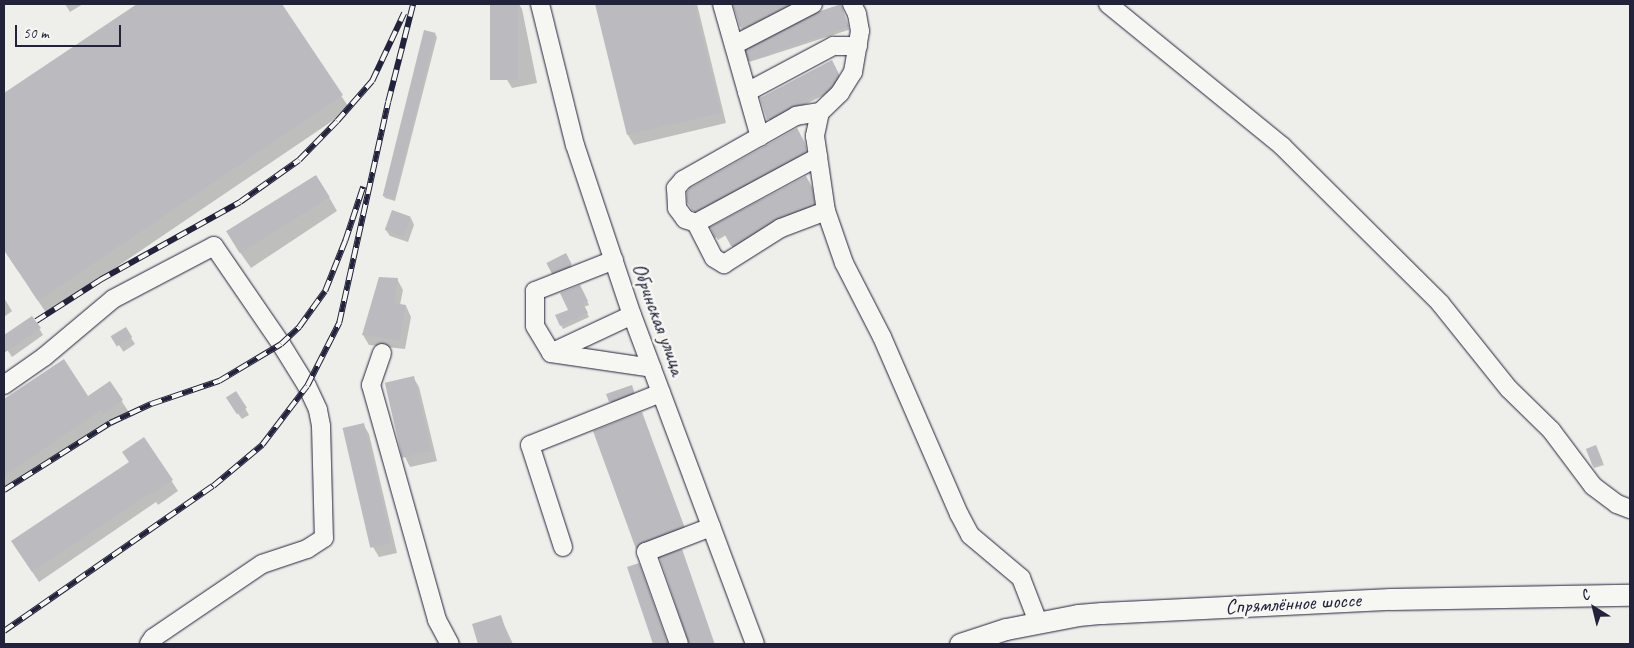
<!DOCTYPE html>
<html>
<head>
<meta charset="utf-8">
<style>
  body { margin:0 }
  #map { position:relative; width:1634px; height:648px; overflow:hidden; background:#eeeeeb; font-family:Caveat,sans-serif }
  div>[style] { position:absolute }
  .shadow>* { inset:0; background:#0003; transform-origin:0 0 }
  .building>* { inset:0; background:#bbbbbf; transform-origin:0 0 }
  .roads { filter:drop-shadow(0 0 1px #22223b) drop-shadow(0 0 1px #22223b) }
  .minor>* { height:18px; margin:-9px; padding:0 9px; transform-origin:9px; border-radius:9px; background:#f6f6f2 }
  .major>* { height:21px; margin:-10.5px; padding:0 10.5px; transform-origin:10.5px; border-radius:10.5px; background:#f6f6f2 }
  .rail>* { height:5.5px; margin-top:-2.75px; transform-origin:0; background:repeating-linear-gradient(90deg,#f6f6f2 0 11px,#22223b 0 22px); box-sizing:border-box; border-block:1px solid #22223b }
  span { translate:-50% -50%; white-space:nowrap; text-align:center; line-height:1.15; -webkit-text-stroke:5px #f6f6f2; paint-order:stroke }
  .street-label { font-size:21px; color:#22223b }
  .frame { position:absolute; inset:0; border:5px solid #22223b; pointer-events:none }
  .north { position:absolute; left:1569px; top:583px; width:50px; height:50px; -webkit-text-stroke:4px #f6f6f2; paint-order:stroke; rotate:324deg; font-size:14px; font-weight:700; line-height:20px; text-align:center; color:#22223b }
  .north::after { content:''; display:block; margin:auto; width:18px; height:22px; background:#22223b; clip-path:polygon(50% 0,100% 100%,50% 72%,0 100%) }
  .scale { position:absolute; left:15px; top:25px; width:106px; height:22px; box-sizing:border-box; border:2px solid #22223b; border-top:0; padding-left:6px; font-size:15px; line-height:18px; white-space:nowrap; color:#22223b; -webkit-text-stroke:4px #f6f6f2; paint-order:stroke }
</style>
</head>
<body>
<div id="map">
  <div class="shadow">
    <div style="clip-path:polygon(65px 4px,83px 4px,70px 12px)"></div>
    <div style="clip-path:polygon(139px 4px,280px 4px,350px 109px,47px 314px,30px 289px,46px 251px,18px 271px,4px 250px,4px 95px)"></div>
    <div style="clip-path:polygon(491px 4px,519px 4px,522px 9px,537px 83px,512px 88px,506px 78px)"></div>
    <div style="clip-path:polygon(596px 4px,697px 4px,726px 123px,634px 145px,628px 135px)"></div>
    <div style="clip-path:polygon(733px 4px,797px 4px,742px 30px)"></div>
    <div style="left:841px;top:5px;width:26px;height:104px;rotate:72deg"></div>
    <div style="clip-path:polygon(435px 34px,437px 37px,395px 201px,385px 198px,384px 196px)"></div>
    <div style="clip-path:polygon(832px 62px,840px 77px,830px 92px,770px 122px,761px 99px)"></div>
    <div style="clip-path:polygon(797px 129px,806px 147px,807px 154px,697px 214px,695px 213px,689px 202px)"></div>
    <div style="clip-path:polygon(805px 177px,813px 191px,815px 205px,777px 222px,733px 248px,726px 235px,718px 240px,712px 228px)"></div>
    <div style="clip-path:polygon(329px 197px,337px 211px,251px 268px,237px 248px)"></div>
    <div style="clip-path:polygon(411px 218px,414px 225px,408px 242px,390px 236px,386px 230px)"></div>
    <div style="left:566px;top:255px;width:14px;height:20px;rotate:65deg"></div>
    <div style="clip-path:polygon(397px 279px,403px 290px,400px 305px,406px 306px,411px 317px,405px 349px,369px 345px,363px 335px)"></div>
    <div style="clip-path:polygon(582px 290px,589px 305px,584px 307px,589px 317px,563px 329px,561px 325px)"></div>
    <div style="clip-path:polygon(4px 298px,12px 311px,4px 317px)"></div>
    <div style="clip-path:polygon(32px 317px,43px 335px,12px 357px,4px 345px,4px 336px)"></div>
    <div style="left:125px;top:329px;width:18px;height:14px;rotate:56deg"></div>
    <div style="clip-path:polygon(63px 361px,88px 398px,110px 383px,130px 414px,112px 426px,109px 423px,4px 494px,4px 401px)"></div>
    <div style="clip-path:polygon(413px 377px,419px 387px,437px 461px,410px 467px,405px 457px)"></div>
    <div style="clip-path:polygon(633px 389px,635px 395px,612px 404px,608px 395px)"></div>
    <div style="clip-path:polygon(231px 404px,245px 408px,249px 415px,242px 419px)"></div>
    <div style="left:641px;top:414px;width:127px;height:49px;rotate:69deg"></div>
    <div style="clip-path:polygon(363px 424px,369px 434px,397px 553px,379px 557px,373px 547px,345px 428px)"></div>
    <div style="clip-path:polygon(144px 438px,178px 491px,158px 505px,156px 502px,39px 582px,19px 552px,130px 463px)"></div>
    <div style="clip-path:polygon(1597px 450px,1604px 465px,1594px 468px,1593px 466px)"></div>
    <div style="clip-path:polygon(500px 616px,513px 644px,480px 644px,474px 625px)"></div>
  </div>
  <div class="building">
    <div style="clip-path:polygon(137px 4px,282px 4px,343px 95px,38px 301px,4px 250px,4px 93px)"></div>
    <div style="left:490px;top:4px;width:28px;height:76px"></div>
    <div style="clip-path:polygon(595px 4px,694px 4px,721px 113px,627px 135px)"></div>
    <div style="clip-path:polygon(733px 4px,789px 4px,740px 27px)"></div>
    <div style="left:841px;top:4px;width:24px;height:106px;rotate:71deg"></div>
    <div style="left:424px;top:30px;width:12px;height:171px;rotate:14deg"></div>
    <div style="clip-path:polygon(832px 60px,839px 74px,829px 89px,767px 120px,760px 98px)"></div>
    <div style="clip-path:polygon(797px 128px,805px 143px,806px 151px,695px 211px,692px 210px,687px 202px,687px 192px,690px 188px)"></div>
    <div style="left:316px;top:175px;width:26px;height:106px;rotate:58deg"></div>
    <div style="clip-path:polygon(806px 176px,812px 187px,814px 202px,775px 219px,731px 246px,724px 233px,715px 238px,710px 227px)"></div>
    <div style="left:392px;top:210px;width:20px;height:21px;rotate:20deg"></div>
    <div style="left:566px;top:253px;width:13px;height:22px;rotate:63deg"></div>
    <div style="clip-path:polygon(379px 277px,398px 278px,394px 303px,406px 305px,400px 340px,362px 335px)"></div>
    <div style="clip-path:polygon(580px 285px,588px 301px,583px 303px,588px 313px,560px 326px,555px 315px,568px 310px,560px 293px)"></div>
    <div style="clip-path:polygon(32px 316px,41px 328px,4px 353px,4px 335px)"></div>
    <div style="left:126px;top:327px;width:12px;height:18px;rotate:59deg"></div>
    <div style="clip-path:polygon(64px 359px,88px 396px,110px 381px,123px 400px,103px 414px,101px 410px,4px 476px,4px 399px)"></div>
    <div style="left:414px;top:376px;width:77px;height:30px;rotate:77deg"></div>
    <div style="clip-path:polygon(632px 385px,634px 392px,609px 402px,606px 394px)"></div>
    <div style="left:236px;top:391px;width:20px;height:12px;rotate:57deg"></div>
    <div style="clip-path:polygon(642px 412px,684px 526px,642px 542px,636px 549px,593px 431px)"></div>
    <div style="left:364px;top:423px;width:123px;height:22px;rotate:77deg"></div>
    <div style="clip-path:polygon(144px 437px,173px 480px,151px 495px,150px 493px,32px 572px,11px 541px,129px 462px,122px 452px)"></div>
    <div style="left:1596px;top:445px;width:18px;height:11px;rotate:68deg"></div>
    <div style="left:682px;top:549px;width:101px;height:24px;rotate:71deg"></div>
    <div style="clip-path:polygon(639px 563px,668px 644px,653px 644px,627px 567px)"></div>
    <div style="clip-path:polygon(501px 615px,510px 644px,478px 644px,472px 624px)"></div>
  </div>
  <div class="roads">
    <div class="minor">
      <div style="left:540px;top:4px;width:145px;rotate:76.1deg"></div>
      <div style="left:575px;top:145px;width:179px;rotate:71.5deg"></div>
      <div style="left:632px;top:315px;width:351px;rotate:69.5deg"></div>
      <div style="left:722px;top:4px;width:138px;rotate:74.1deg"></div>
      <div style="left:852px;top:4px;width:11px;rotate:63deg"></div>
      <div style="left:857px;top:14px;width:17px;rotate:80deg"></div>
      <div style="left:860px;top:31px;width:42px;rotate:99.7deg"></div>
      <div style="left:853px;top:72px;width:25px;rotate:122deg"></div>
      <div style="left:840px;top:93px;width:28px;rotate:136deg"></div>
      <div style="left:820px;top:112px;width:25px;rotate:102deg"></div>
      <div style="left:815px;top:136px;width:76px;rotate:81.7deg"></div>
      <div style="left:826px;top:211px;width:55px;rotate:70.9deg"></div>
      <div style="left:844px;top:263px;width:83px;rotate:62.8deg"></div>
      <div style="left:882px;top:337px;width:193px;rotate:66.5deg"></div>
      <div style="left:959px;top:514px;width:24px;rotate:62deg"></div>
      <div style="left:970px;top:535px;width:67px;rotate:40.1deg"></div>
      <div style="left:1021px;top:578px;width:47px;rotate:68.9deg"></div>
      <div style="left:1108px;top:4px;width:225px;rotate:39.2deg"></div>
      <div style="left:1282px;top:146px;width:223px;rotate:44.8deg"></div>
      <div style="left:1440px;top:303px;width:110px;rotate:51.3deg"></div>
      <div style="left:1509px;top:389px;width:59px;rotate:44.3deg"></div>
      <div style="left:1551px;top:430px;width:70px;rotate:53.1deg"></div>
      <div style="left:1593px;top:486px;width:30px;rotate:37deg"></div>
      <div style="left:1617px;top:504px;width:14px;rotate:21deg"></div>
      <div style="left:734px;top:45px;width:89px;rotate:-27.4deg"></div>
      <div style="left:747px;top:92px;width:98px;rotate:-28.1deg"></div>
      <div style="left:833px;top:46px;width:25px"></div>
      <div style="left:820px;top:112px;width:24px;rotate:171deg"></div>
      <div style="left:796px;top:116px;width:130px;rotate:150.5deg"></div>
      <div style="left:683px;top:180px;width:11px;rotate:131deg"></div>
      <div style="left:676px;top:188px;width:20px;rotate:87deg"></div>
      <div style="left:677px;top:208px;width:14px;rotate:54deg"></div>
      <div style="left:685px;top:219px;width:12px;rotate:20deg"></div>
      <div style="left:696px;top:223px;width:39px;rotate:63deg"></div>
      <div style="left:714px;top:258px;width:12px;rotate:31deg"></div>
      <div style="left:724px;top:264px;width:67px;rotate:-32.3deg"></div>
      <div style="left:781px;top:228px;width:48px;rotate:-20.7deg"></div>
      <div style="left:696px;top:223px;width:139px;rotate:-28.4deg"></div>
      <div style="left:614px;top:260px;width:85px;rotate:158.6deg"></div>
      <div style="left:535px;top:291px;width:35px;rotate:90deg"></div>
      <div style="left:535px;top:326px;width:31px;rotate:59deg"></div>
      <div style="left:551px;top:353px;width:102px;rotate:8.4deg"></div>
      <div style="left:382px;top:353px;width:34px;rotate:109deg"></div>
      <div style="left:371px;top:385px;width:244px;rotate:74.3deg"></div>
      <div style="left:437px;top:620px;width:27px;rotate:62deg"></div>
      <div style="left:551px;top:353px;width:89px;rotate:-25.1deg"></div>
      <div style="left:4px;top:385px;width:49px;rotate:-35deg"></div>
      <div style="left:44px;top:357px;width:90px;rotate:-40deg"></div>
      <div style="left:113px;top:299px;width:114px;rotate:-27.7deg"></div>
      <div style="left:214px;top:246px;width:119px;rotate:55.6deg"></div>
      <div style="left:281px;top:344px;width:49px;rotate:58.2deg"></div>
      <div style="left:307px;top:386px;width:26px;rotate:65deg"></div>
      <div style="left:318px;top:410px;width:16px;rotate:79deg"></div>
      <div style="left:321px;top:426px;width:112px;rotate:88.5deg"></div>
      <div style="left:324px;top:538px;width:20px;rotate:147deg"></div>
      <div style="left:307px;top:549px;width:47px;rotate:161.6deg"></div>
      <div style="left:262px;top:564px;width:132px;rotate:145.8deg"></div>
      <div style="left:153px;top:638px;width:7px;rotate:124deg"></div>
      <div style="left:563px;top:547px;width:107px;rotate:-107.9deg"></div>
      <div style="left:530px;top:445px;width:141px;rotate:-21.7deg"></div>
      <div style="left:679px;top:644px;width:98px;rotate:-109.7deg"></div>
      <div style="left:646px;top:552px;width:70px;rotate:-21deg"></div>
    </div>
    <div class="major">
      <div style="left:960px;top:644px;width:48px;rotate:-18.1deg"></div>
      <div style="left:1006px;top:629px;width:73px;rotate:-11deg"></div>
      <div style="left:1078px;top:615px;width:24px;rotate:-5deg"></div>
      <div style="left:1102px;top:613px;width:289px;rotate:-2.8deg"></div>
      <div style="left:1391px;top:599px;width:239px;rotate:-1deg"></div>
    </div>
  </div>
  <div class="rail">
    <div style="left:36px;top:321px;width:76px;rotate:-32.6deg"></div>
    <div style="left:100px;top:280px;width:160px;rotate:-29.1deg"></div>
    <div style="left:240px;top:202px;width:72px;rotate:-35.4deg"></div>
    <div style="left:299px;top:160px;width:54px;rotate:-45.7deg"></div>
    <div style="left:337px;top:121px;width:53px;rotate:-48.8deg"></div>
    <div style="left:372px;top:81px;width:75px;rotate:-64.8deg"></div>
    <div style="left:4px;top:490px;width:125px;rotate:-32.3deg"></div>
    <div style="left:110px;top:423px;width:45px;rotate:-24.9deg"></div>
    <div style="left:151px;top:404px;width:72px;rotate:-18.7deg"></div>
    <div style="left:219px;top:381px;width:72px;rotate:-30.8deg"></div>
    <div style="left:281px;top:344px;width:25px;rotate:-43deg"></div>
    <div style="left:299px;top:327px;width:44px;rotate:-54.2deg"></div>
    <div style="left:325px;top:291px;width:54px;rotate:-68.2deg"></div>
    <div style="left:345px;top:241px;width:57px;rotate:-71.6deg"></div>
    <div style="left:4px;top:631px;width:254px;rotate:-34.8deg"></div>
    <div style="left:213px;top:486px;width:64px;rotate:-39.9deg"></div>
    <div style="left:262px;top:445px;width:74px;rotate:-52.7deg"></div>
    <div style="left:307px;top:386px;width:71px;rotate:-63.1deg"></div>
    <div style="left:339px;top:323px;width:226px;rotate:-77.5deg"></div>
    <div style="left:388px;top:102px;width:101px;rotate:-75.7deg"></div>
  </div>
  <div class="street-label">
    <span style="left:659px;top:319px;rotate:70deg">Обринская улица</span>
    <span style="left:1293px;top:603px;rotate:-3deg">Спрямлённое шоссе</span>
  </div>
  <div class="frame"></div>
  <div class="north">С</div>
  <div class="scale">50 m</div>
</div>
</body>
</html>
